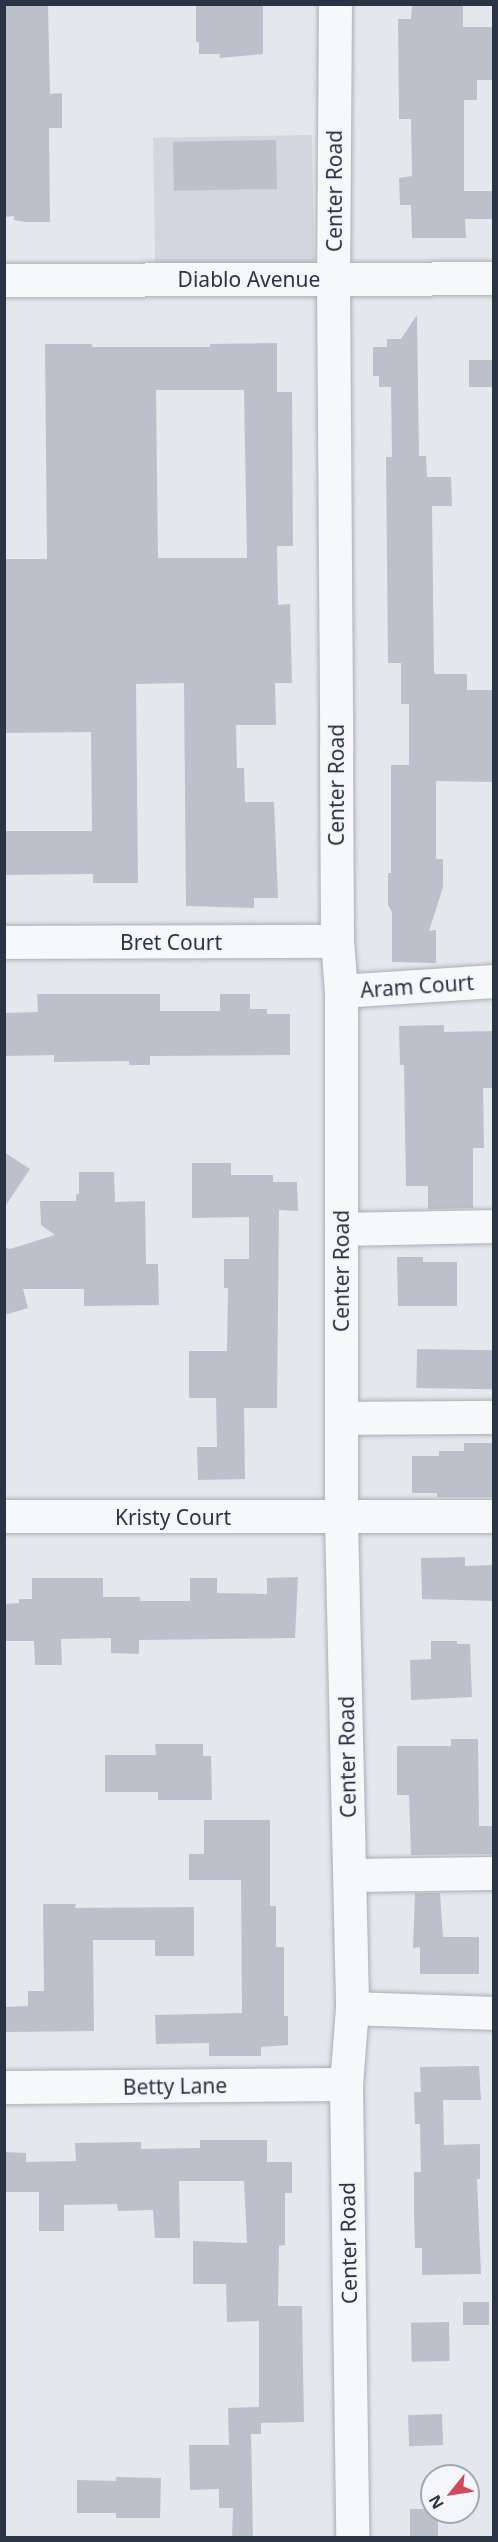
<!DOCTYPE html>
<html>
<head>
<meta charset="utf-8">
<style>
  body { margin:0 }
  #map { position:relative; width:498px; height:2542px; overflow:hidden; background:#e4e7ec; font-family:"Noto Sans",sans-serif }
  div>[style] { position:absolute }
  .built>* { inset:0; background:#d2d6de; transform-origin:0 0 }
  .building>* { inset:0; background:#bbc0ca; transform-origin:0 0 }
  .roads { filter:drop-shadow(0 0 2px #a9aeb7) drop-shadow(0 0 2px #a9aeb7) }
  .minor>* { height:33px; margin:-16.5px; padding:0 16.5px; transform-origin:16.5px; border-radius:16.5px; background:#f7f8fa }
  span { translate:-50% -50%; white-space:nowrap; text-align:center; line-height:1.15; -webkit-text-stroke:4.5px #f4f6f9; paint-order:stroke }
  .street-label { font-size:21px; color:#2b3445 }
  .frame { position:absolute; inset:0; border:6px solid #2b3445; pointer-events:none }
  .north { position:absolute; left:420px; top:2464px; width:60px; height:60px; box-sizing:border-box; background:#f4f6f9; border:2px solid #a4a8b1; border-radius:50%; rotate:240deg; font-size:16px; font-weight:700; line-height:24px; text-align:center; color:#2b3445 }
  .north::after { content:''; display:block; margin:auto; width:21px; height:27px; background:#d1495b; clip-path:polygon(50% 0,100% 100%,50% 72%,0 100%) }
</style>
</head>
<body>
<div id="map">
  <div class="built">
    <div style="left:312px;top:135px;width:129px;height:159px;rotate:89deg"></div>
  </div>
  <div class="building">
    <div style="clip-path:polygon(4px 4px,48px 4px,50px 94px,62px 93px,62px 128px,49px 128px,50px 222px,25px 222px,14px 220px,14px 216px,4px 217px)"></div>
    <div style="clip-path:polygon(196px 4px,263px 4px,263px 54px,219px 58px,220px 54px,199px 54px,199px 42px,196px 42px)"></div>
    <div style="clip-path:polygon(412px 5px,463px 6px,463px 27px,494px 27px,494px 80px,477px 80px,477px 100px,464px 100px,464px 191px,494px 191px,494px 219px,465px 219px,466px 238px,412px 238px,411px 205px,400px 205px,399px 178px,412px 176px,411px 119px,399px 119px,398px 19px,411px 19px)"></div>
    <div style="left:276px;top:140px;width:49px;height:103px;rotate:89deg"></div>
    <div style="clip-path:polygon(417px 315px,419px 456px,426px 456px,427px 477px,451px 477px,452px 506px,432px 506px,434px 671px,435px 674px,467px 674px,467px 690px,494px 690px,494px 782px,436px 781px,436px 859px,443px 859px,443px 887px,429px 931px,436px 930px,436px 963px,392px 962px,392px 912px,388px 905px,388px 873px,391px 873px,391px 765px,409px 765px,409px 704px,401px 704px,401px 663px,388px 663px,386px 457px,392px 457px,391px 387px,379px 387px,379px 376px,373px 376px,373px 347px,387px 347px,387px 339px,401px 339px)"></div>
    <div style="clip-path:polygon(evenodd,277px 343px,277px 392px,292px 392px,293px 546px,277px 546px,278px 605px,290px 604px,292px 683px,275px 683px,276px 725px,236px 725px,237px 768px,244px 768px,245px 802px,274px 802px,278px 898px,254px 898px,254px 908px,186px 906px,184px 683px,136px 684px,138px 883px,93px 883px,93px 874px,4px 875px,4px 831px,92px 831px,91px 732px,4px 733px,4px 559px,47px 559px,45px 344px,92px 344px,92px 347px,210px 347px,210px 344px,277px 343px,156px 390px,244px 390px,247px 558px,158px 558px,156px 390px)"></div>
    <div style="left:469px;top:360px;width:25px;height:27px"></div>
    <div style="clip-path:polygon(37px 994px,160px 994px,160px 1011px,220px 1011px,220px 994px,250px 994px,250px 1009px,267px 1009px,267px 1014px,290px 1014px,290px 1055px,150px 1056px,150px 1065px,129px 1065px,129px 1061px,54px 1062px,54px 1055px,4px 1056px,4px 1013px,38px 1012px)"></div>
    <div style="clip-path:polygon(444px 1025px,444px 1032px,494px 1031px,494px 1088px,483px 1088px,484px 1148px,473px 1148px,473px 1208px,428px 1209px,428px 1186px,406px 1186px,404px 1065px,400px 1065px,399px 1026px)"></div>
    <div style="clip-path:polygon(4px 1152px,30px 1169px,4px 1208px)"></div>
    <div style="clip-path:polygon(192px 1163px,231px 1163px,231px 1175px,273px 1175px,273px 1182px,297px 1182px,298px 1211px,279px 1210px,277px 1408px,244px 1408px,245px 1479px,198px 1480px,197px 1447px,217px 1447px,216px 1398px,189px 1398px,189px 1351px,227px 1351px,228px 1288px,224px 1288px,224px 1259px,249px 1259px,249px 1217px,192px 1218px)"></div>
    <div style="clip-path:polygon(79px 1172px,114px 1172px,115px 1202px,145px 1201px,146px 1264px,158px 1264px,159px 1305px,84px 1306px,84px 1289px,23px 1289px,28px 1308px,4px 1315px,4px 1247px,10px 1249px,55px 1235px,41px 1225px,40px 1201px,76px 1201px,76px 1194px,79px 1194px)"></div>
    <div style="clip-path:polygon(397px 1257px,423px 1257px,423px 1262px,457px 1262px,457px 1306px,398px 1306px)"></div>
    <div style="left:417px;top:1349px;width:77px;height:39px;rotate:1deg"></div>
    <div style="clip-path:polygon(464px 1443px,494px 1443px,494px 1497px,437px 1497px,437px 1493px,412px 1493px,412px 1456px,439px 1456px,439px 1451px,464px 1451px)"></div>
    <div style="clip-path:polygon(465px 1557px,465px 1566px,492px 1565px,493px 1601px,422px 1599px,421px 1558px)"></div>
    <div style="clip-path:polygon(298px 1577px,295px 1638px,139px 1640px,139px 1654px,111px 1653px,111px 1638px,61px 1639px,62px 1665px,35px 1665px,34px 1641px,4px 1641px,4px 1604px,19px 1603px,19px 1599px,32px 1599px,32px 1578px,103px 1578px,103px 1597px,140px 1597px,140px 1601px,190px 1601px,190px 1578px,217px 1578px,217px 1593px,267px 1594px,267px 1578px)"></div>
    <div style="clip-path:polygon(431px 1641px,457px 1641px,457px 1644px,470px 1644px,472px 1697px,411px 1700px,410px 1660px,431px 1659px)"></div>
    <div style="clip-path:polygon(451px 1739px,478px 1739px,479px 1826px,494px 1826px,494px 1854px,411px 1855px,409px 1795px,397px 1795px,397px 1746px,451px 1746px)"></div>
    <div style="clip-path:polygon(155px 1744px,203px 1744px,203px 1756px,211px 1756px,212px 1800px,158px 1800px,158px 1792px,105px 1792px,105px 1755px,156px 1755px)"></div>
    <div style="clip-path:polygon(204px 1820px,270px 1820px,270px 1906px,276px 1906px,276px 1947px,284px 1947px,284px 2016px,288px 2016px,288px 2045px,261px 2047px,261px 2056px,209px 2056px,209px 2043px,156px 2044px,155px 2015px,242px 2013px,241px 1880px,189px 1880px,189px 1854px,204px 1854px)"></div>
    <div style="clip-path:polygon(415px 1893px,440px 1893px,443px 1937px,479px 1937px,479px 1974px,420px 1974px,420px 1947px,413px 1948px)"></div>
    <div style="clip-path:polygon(43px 1904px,76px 1904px,75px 1908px,194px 1907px,194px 1956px,155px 1956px,155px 1940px,93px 1940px,94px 2031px,4px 2032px,4px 2007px,28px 2006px,28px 1991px,44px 1991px)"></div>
    <div style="clip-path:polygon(479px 2066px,481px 2100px,443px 2100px,444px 2145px,480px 2144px,480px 2179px,477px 2179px,481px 2274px,422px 2275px,422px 2248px,415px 2248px,414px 2215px,414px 2172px,421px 2172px,420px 2124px,415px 2124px,414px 2092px,421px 2092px,420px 2067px)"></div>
    <div style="clip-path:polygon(200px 2140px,267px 2140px,267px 2162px,292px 2162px,292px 2193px,285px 2193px,285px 2245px,279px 2246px,278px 2306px,302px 2306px,304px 2422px,261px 2423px,261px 2434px,251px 2434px,253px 2538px,232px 2538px,233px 2508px,219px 2508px,219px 2489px,190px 2490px,189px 2445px,229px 2445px,228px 2408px,259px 2407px,259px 2321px,227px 2322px,226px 2284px,193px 2284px,193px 2241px,247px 2243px,244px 2181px,179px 2181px,180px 2238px,155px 2238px,153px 2210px,118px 2211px,117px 2204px,64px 2205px,64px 2231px,39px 2231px,39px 2192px,4px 2192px,4px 2152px,26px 2153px,26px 2162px,76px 2161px,75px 2143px,141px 2142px,141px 2149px,200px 2148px)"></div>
    <div style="left:463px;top:2302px;width:26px;height:23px"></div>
    <div style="left:449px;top:2322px;width:39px;height:38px;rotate:89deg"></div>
    <div style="left:442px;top:2414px;width:31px;height:34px;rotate:88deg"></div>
    <div style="clip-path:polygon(116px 2477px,161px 2478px,160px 2518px,116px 2518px,116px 2513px,77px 2513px,77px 2480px,116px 2481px)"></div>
    <div style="clip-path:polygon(410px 2509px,432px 2509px,432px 2512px,438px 2512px,438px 2538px,410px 2538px)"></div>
  </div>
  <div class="roads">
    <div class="minor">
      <div style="left:335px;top:4px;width:275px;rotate:90.4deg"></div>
      <div style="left:333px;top:279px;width:470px;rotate:89.6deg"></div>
      <div style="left:336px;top:749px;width:192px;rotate:89.7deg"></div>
      <div style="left:337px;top:941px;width:50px;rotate:85.4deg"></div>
      <div style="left:341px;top:991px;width:526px;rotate:90deg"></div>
      <div style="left:341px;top:1517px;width:491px;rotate:88.7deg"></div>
      <div style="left:352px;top:2008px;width:76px;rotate:94.5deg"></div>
      <div style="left:346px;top:2084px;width:454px;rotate:89.2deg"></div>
      <div style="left:4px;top:280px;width:490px;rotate:-0.2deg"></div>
      <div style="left:4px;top:942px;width:333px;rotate:-0.2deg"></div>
      <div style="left:341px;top:991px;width:153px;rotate:-3.7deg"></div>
      <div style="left:341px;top:1229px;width:153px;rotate:-1.1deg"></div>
      <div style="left:341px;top:1418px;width:153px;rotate:-0.4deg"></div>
      <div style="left:4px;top:1516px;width:490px"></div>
      <div style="left:350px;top:1875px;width:144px;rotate:-0.8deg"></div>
      <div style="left:352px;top:2008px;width:142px;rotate:2deg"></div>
      <div style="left:4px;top:2087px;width:342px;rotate:-0.5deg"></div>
    </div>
  </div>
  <div class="street-label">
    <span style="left:334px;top:191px;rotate:-90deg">Center Road</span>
    <span style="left:249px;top:279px">Diablo Avenue</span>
    <span style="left:336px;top:785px;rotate:-90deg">Center Road</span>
    <span style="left:171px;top:942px">Bret Court</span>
    <span style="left:417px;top:986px;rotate:-4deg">Aram Court</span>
    <span style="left:341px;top:1271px;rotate:-90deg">Center Road</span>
    <span style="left:173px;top:1517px">Kristy Court</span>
    <span style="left:347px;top:1757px;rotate:-91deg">Center Road</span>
    <span style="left:175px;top:2086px;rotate:-1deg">Betty Lane</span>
    <span style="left:348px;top:2243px;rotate:-91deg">Center Road</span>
  </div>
  <div class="frame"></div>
  <div class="north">N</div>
</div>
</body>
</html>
